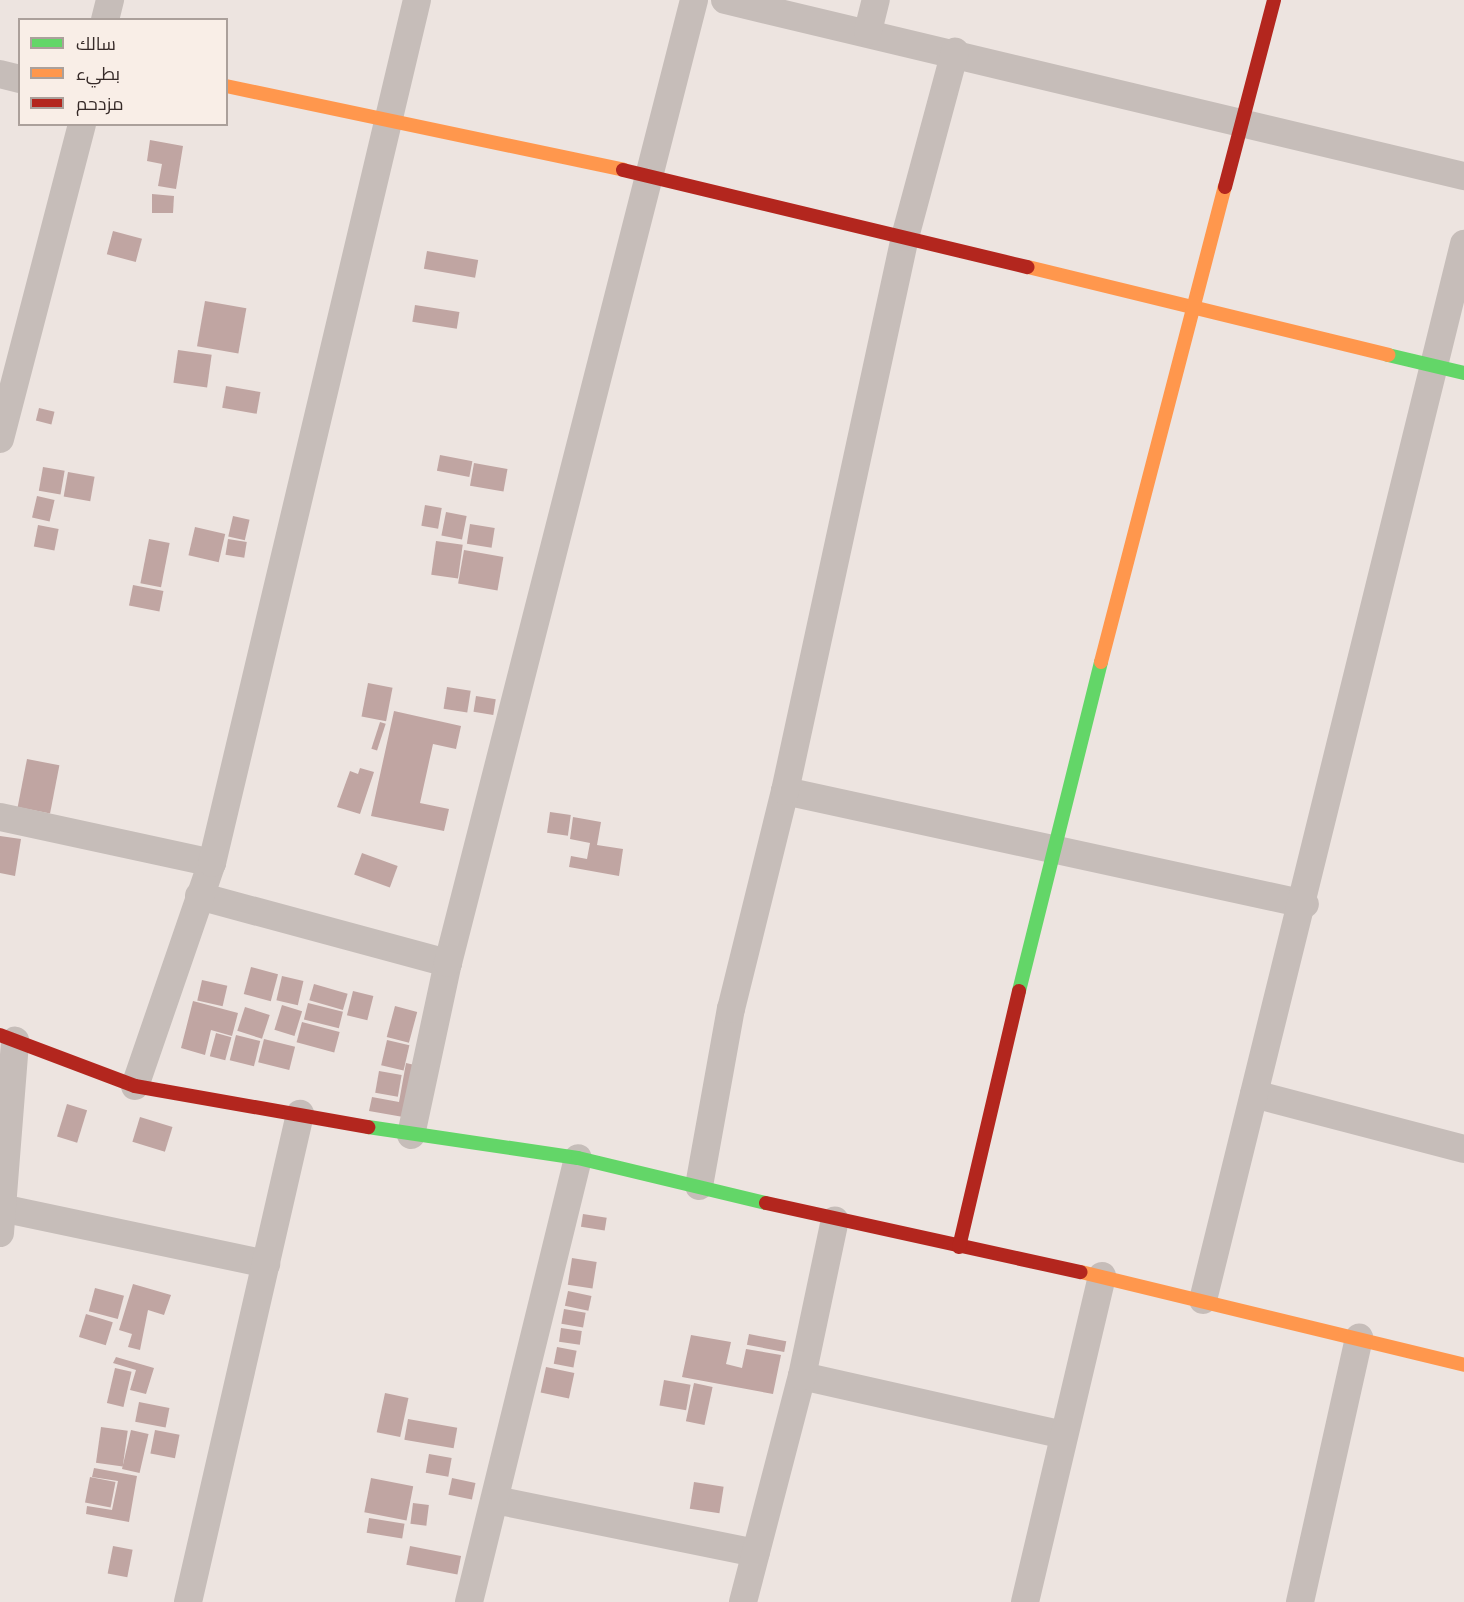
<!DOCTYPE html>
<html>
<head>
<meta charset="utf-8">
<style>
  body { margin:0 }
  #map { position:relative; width:1464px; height:1602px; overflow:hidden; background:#ede4e0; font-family:Cabin,Cairo,sans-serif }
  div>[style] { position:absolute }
  .building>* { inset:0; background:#c0a5a2; transform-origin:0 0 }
  .street>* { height:28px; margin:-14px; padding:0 14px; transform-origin:14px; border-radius:14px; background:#c6bdb9 }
  .fast>* { height:14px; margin:-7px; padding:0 7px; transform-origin:7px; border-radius:7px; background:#63d668 }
  .slow>* { height:14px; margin:-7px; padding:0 7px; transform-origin:7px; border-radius:7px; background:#ff974d }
  .jam>* { height:14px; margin:-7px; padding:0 7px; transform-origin:7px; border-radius:7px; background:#b3261e }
  span { translate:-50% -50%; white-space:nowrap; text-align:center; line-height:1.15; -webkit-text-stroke:5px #f9eee7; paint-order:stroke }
  .legend { position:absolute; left:18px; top:18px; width:210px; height:108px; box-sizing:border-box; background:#f9eee7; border:2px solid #aba09b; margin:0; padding:8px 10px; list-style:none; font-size:18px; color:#362a28 }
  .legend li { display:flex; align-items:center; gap:12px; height:30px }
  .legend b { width:30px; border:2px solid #aba09b }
</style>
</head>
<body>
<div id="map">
  <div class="building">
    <div style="clip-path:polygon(150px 140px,183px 146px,176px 189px,158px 186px,162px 164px,147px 161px)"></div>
    <div style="clip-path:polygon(152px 194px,174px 196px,173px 213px,152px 213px)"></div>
    <div style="left:113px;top:231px;width:30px;height:24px;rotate:15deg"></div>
    <div style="left:427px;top:251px;width:52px;height:18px;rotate:10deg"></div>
    <div style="left:205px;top:301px;width:42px;height:46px;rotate:10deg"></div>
    <div style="left:415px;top:305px;width:45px;height:17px;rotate:9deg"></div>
    <div style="left:178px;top:350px;width:34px;height:33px;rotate:8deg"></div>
    <div style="left:226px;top:386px;width:35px;height:22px;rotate:10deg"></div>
    <div style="left:39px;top:408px;width:16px;height:13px;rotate:14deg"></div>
    <div style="left:440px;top:455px;width:33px;height:16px;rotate:11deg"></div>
    <div style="left:474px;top:463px;width:34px;height:23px;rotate:10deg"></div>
    <div style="left:43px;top:467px;width:22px;height:24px;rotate:10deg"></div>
    <div style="left:68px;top:472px;width:27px;height:25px;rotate:10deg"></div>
    <div style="left:37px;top:496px;width:18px;height:22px;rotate:13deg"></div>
    <div style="left:425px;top:505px;width:17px;height:21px;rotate:10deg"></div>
    <div style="left:446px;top:512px;width:21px;height:24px;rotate:11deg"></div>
    <div style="left:233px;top:516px;width:17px;height:21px;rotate:13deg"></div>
    <div style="left:470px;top:524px;width:25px;height:20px;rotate:9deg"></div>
    <div style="left:38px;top:525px;width:21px;height:22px;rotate:11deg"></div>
    <div style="left:195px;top:527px;width:31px;height:29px;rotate:13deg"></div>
    <div style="left:149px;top:539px;width:21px;height:45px;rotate:11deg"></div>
    <div style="left:228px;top:539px;width:19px;height:16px;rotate:9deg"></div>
    <div style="left:436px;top:541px;width:27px;height:34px;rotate:8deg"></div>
    <div style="left:464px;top:550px;width:40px;height:34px;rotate:10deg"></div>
    <div style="left:133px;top:585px;width:31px;height:21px;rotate:11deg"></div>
    <div style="left:368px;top:683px;width:25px;height:34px;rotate:11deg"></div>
    <div style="left:447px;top:687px;width:24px;height:22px;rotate:9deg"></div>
    <div style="left:476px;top:696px;width:20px;height:16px;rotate:9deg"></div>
    <div style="clip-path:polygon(394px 711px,461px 726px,456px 749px,433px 744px,420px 803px,449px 809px,444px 831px,371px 816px)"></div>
    <div style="left:380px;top:722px;width:6px;height:28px;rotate:18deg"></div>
    <div style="left:27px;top:759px;width:33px;height:49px;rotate:11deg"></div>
    <div style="clip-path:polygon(360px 768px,374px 772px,360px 814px,337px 807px,350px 771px,358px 774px)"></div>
    <div style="left:550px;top:812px;width:21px;height:21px;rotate:8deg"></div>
    <div style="clip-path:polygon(573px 817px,601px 822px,597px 845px,623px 849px,619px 876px,569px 867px,571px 856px,587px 859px,590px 843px,570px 839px)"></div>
    <div style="clip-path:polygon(0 836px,21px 839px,15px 876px,0 873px)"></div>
    <div style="left:362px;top:853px;width:38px;height:23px;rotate:20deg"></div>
    <div style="left:251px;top:967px;width:28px;height:28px;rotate:15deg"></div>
    <div style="left:282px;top:976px;width:22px;height:25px;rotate:13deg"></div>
    <div style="left:202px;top:980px;width:26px;height:21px;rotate:13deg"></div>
    <div style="left:314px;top:984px;width:35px;height:17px;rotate:16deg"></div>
    <div style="left:353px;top:991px;width:21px;height:25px;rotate:14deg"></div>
    <div style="clip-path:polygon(193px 1001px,238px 1013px,232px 1036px,211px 1030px,205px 1055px,181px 1048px)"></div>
    <div style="left:308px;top:1003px;width:36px;height:17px;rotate:14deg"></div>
    <div style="left:282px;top:1005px;width:21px;height:26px;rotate:17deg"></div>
    <div style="left:395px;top:1006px;width:23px;height:32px;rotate:15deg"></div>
    <div style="left:245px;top:1007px;width:26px;height:25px;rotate:18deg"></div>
    <div style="left:302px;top:1022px;width:39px;height:21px;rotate:15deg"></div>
    <div style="left:216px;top:1033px;width:16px;height:24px;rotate:15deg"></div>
    <div style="left:236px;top:1035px;width:25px;height:26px;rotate:14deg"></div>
    <div style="left:264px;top:1039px;width:32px;height:24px;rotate:14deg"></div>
    <div style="left:387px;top:1040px;width:23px;height:26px;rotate:13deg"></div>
    <div style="clip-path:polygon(406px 1063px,419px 1066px,409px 1118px,369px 1111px,372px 1097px,399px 1102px)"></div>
    <div style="left:379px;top:1071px;width:23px;height:22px;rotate:10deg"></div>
    <div style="left:67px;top:1104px;width:21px;height:34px;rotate:17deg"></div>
    <div style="left:140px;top:1117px;width:34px;height:26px;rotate:17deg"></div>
    <div style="left:583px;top:1214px;width:24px;height:13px;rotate:9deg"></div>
    <div style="left:572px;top:1258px;width:25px;height:27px;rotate:9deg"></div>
    <div style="clip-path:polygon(133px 1284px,171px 1295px,164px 1315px,148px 1310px,140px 1350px,128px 1347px,132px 1334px,119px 1330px)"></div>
    <div style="left:95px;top:1288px;width:30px;height:24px;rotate:15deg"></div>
    <div style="left:568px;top:1291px;width:24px;height:15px;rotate:12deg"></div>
    <div style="left:564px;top:1309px;width:22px;height:15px;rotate:10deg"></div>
    <div style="left:86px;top:1314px;width:28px;height:24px;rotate:17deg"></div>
    <div style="left:561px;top:1328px;width:21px;height:14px;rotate:8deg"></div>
    <div style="left:749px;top:1334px;width:38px;height:11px;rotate:11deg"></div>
    <div style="clip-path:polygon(691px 1335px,731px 1342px,726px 1364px,742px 1368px,746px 1349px,781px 1355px,773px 1394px,682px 1377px)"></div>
    <div style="left:557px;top:1347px;width:20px;height:17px;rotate:11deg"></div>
    <div style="clip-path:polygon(116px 1357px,154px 1368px,146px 1394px,130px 1390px,136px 1370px,113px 1363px)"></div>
    <div style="left:546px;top:1367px;width:29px;height:26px;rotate:12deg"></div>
    <div style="left:115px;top:1368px;width:17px;height:36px;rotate:13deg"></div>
    <div style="left:664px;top:1380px;width:27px;height:26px;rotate:10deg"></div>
    <div style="left:694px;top:1383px;width:19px;height:39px;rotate:12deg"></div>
    <div style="left:385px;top:1393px;width:24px;height:40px;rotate:12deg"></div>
    <div style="left:139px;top:1402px;width:31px;height:20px;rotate:11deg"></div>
    <div style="left:408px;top:1419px;width:50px;height:21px;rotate:10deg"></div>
    <div style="left:101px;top:1427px;width:27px;height:36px;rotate:8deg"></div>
    <div style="left:131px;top:1430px;width:18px;height:40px;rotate:13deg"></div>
    <div style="left:155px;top:1430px;width:25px;height:24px;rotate:11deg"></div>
    <div style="left:429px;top:1454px;width:23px;height:19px;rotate:10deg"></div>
    <div style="clip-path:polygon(94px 1468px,137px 1476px,129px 1522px,86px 1514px,87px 1506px,112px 1510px,118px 1481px,92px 1477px)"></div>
    <div style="left:90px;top:1477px;width:26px;height:26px;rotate:11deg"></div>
    <div style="left:371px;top:1478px;width:43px;height:35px;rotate:11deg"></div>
    <div style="left:452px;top:1478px;width:24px;height:17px;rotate:12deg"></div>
    <div style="left:694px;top:1482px;width:30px;height:27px;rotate:9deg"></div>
    <div style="left:413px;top:1503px;width:16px;height:21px;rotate:7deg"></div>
    <div style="left:369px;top:1518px;width:36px;height:15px;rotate:9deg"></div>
    <div style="left:113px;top:1546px;width:20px;height:28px;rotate:11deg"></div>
    <div style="left:410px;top:1546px;width:52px;height:19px;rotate:11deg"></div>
  </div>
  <div class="street">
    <div style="left:725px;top:0;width:760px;rotate:13.4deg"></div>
    <div style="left:105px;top:20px;width:21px;rotate:-76deg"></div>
    <div style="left:868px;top:31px;width:32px;rotate:-76deg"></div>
    <div style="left:0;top:74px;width:21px;rotate:14deg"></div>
    <div style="left:0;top:439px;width:325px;rotate:-75.4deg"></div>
    <div style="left:785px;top:791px;width:532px;rotate:12.26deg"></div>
    <div style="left:0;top:817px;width:217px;rotate:12.2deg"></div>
    <div style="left:199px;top:896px;width:258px;rotate:15.1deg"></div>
    <div style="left:135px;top:1086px;width:236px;rotate:-71deg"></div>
    <div style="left:212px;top:863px;width:887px;rotate:-76.64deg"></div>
    <div style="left:1254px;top:1094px;width:217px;rotate:14.7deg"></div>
    <div style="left:411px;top:1135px;width:176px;rotate:-77.9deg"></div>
    <div style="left:448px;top:963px;width:994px;rotate:-75.67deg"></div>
    <div style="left:699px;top:1186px;width:180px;rotate:-79.8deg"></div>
    <div style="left:731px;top:1009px;width:225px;rotate:-76.1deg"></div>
    <div style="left:785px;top:791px;width:567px;rotate:-77.78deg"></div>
    <div style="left:905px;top:237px;width:192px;rotate:-74.9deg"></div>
    <div style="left:6px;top:1209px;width:266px;rotate:11.9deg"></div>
    <div style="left:0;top:1233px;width:193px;rotate:-85.5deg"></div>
    <div style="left:1203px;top:1300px;width:1088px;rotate:-76.12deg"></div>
    <div style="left:802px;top:1376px;width:268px;rotate:12.7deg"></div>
    <div style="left:495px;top:1500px;width:266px;rotate:11.5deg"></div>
    <div style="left:188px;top:1602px;width:501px;rotate:-77.07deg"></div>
    <div style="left:469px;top:1602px;width:457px;rotate:-76.2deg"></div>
    <div style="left:743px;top:1602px;width:234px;rotate:-75.4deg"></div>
    <div style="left:802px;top:1376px;width:159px;rotate:-78.1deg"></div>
    <div style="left:1025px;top:1602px;width:335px;rotate:-76.7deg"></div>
    <div style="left:1300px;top:1602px;width:271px;rotate:-77.4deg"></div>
  </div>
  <div class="fast">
    <div style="left:1388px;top:355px;width:78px;rotate:13.3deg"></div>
    <div style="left:1019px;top:991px;width:339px;rotate:-76deg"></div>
    <div style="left:368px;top:1127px;width:212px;rotate:8.4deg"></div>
    <div style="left:578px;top:1158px;width:193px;rotate:13.5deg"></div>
  </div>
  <div class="slow">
    <div style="left:226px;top:86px;width:406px;rotate:11.9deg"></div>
    <div style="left:1028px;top:267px;width:371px;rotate:13.7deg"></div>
    <div style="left:1101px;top:662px;width:491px;rotate:-75.4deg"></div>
    <div style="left:1081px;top:1272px;width:394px;rotate:13.6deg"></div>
  </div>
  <div class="jam">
    <div style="left:623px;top:170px;width:416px;rotate:13.5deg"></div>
    <div style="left:1225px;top:187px;width:193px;rotate:-75.3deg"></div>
    <div style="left:0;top:1035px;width:144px;rotate:20.7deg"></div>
    <div style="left:135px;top:1086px;width:237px;rotate:10deg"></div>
    <div style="left:766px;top:1203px;width:322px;rotate:12.4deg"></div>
    <div style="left:959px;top:1247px;width:263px;rotate:-76.8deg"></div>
  </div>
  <ul class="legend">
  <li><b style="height:8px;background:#63d668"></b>سالك</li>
  <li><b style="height:8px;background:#ff974d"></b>بطيء</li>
  <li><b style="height:8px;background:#b3261e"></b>مزدحم</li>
  </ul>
</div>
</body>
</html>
